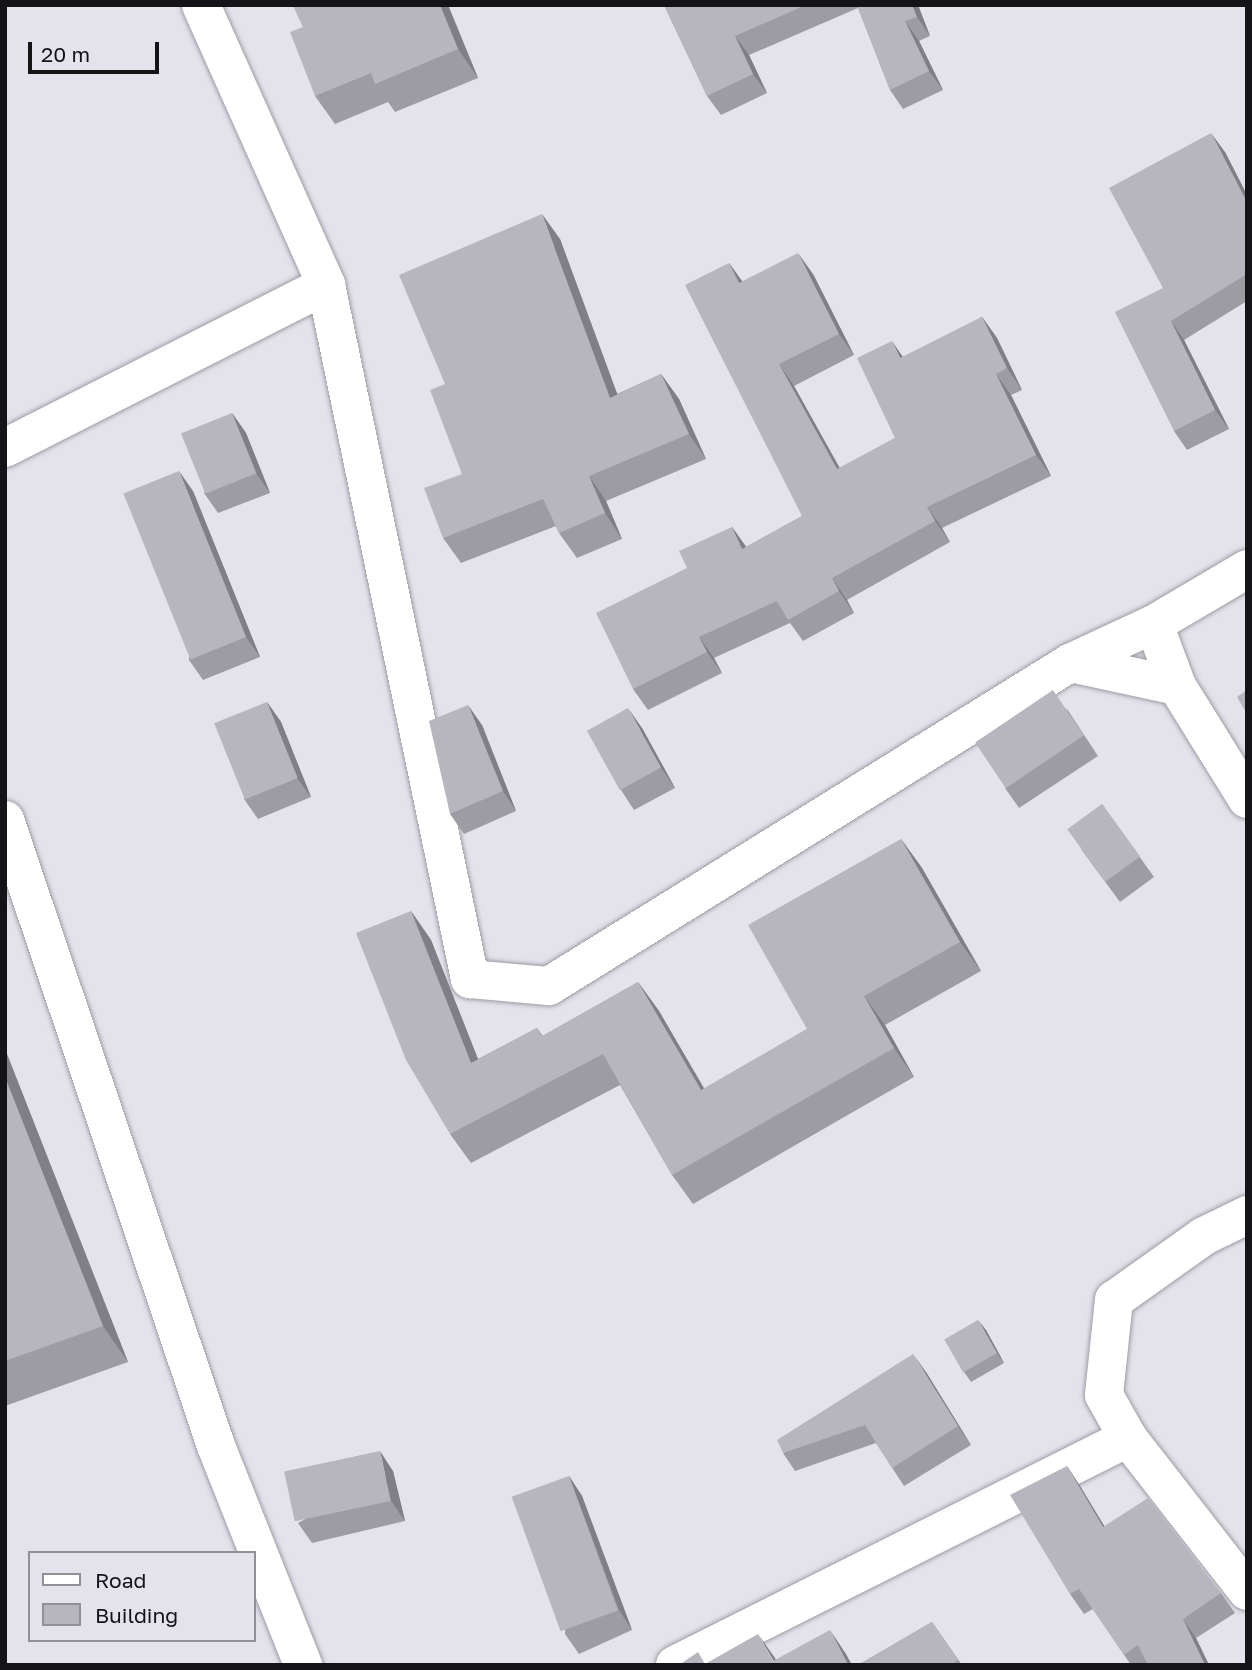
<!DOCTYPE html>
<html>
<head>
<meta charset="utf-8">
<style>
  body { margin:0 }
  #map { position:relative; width:1252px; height:1670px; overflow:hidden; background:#e4e3eb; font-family:"Golos Text",sans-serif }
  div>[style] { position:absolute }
  .roads { filter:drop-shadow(0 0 2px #9d9ca4) drop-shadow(0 0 2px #9d9ca4) }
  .minor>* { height:38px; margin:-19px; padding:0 19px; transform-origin:19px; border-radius:19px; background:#fff }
  .wall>* { inset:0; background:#9d9ca3 }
  .shaded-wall>* { inset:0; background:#807f85 }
  .building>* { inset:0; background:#b7b5be; transform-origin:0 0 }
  span { translate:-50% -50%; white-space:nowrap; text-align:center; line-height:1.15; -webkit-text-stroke:6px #e4e3eb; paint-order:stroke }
  .frame { position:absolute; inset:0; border:7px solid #141316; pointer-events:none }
  .legend { position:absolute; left:28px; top:1551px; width:228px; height:91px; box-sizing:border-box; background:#e4e3eb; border:2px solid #919096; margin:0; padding:9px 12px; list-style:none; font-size:21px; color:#141316 }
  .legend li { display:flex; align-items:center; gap:14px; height:35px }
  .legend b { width:35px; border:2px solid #919096 }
  .scale { position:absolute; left:28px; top:42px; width:131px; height:32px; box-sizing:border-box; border:4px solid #141316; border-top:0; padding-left:9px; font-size:21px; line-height:24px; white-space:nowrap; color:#141316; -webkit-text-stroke:5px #e4e3eb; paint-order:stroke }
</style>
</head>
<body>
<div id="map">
  <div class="roads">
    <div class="minor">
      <div style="left:201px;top:5px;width:307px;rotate:65.9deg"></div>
      <div style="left:326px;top:285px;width:709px;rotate:78.28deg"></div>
      <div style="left:470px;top:979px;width:79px;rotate:5.1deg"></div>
      <div style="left:549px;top:986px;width:613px;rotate:-31.8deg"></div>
      <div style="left:1070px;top:663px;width:93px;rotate:-24.9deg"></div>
      <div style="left:1154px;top:624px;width:108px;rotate:-30.6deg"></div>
      <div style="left:5px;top:448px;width:360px;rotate:-26.9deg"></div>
      <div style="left:1154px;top:624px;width:66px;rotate:69.6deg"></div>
      <div style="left:1177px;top:686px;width:133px;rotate:58.2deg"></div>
      <div style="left:1070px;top:663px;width:109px;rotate:12.1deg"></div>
      <div style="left:5px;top:820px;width:661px;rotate:71.37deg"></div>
      <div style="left:216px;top:1446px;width:236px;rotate:68.3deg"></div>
      <div style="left:1128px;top:1438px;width:49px;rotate:-119.2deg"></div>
      <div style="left:1104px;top:1395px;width:96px;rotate:-84deg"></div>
      <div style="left:1114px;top:1300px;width:110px;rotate:-35.4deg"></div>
      <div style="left:1204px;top:1236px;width:48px;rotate:-26deg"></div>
      <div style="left:675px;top:1665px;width:507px;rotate:-26.62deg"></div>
      <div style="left:1128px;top:1438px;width:194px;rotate:52.1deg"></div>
    </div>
  </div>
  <div class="wall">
    <div style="clip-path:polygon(293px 5px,448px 5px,478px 78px,395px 112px,388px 102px,335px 124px,315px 96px,303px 27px)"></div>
    <div style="clip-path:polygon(664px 5px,918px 5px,930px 36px,919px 41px,943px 90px,903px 109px,890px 90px,858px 8px,749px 55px,767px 93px,721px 115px,707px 96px)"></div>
    <div style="clip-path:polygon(1225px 152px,1247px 195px,1247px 301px,1184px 340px,1229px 429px,1187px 450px,1174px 431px,1163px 288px)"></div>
    <div style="clip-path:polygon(560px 239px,617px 394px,661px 374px,679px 399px,706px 459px,606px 501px,622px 539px,577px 558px,559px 533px,556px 526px,461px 563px,443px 538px,462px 474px,445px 384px)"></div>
    <div style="clip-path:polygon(729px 263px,742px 281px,813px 274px,854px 355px,794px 386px,840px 468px,895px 438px,903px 357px,982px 317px,997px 338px,1022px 390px,1011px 395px,1051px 476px,942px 528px,950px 542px,847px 600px,854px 613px,803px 641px,790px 623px,714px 658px,722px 673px,648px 710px,633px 689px,687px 568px,732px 527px,746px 547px,802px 516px)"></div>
    <div style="clip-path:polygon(232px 413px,246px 433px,270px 493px,218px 513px,204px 493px)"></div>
    <div style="clip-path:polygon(193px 491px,260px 657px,203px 680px,189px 660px)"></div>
    <div style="clip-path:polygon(267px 702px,281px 722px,311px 797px,258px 819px,244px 799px)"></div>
    <div style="clip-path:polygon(1067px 709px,1098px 756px,1019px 808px,1005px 788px)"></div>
    <div style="clip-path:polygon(482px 725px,516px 811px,464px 834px,450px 814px)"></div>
    <div style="clip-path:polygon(642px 728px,675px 788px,634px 810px,621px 790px)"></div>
    <div style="clip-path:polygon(1102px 804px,1154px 877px,1120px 902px,1081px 849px)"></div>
    <div style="clip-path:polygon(901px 839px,922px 868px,981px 971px,885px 1025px,914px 1077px,693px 1204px,672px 1175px,620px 1085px,471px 1163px,450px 1134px,411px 911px,431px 940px,478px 1059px,537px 1028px,543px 1036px,638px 982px,659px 1011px,704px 1089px,807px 1029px)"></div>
    <div style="clip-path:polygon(5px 1049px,128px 1362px,5px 1406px)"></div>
    <div style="clip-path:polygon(986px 1330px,1004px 1363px,971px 1382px,964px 1372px)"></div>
    <div style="clip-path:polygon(926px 1372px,971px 1445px,904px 1486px,876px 1443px,795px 1471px,783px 1453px)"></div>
    <div style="clip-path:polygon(1067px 1466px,1080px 1486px,1104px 1526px,1221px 1593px,1235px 1613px,1196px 1638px,1209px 1665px,1131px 1665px,1093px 1609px,1084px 1614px,1070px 1594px)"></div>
    <div style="clip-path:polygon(393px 1471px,405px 1521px,312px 1543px,298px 1523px)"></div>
    <div style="clip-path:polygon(569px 1476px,582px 1496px,632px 1630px,579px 1654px,565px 1634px)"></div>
    <div style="clip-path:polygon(932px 1622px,962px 1665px,858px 1665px)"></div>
  </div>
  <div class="shaded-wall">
    <div style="clip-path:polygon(440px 5px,448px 5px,478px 78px,458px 49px)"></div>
    <div style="clip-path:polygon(912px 5px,918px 5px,930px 36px,917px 17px)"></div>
    <div style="clip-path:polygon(905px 21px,919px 41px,943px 90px,929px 71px)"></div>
    <div style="clip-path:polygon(735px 36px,749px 55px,767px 93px,753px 74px)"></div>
    <div style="clip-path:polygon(1211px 133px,1225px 152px,1247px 195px,1247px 202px)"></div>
    <div style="clip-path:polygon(542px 214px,560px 239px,628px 423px,610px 398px)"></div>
    <div style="clip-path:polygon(798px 253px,813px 274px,854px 355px,839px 334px)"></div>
    <div style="clip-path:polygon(729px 263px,744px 284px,739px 283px)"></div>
    <div style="clip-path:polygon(982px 317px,997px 338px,1022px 390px,1007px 368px)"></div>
    <div style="clip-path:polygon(1171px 321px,1184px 340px,1229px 429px,1215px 410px)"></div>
    <div style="clip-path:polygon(892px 341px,907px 363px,900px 358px)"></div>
    <div style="clip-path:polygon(779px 364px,794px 386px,852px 491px,837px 469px)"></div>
    <div style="clip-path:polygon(661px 374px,679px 399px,706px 459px,689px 434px)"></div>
    <div style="clip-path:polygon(996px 374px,1011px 395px,1051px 476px,1036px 455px)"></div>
    <div style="clip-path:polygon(232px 413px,246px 433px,270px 493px,256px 473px)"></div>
    <div style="clip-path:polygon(179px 471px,193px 491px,260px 657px,246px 637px)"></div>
    <div style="clip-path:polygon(589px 476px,606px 501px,622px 539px,605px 513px)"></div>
    <div style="clip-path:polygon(927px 507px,942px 528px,950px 542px,935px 521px)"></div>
    <div style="clip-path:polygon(732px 527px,747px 548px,742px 549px)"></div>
    <div style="clip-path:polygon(832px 578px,847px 600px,854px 613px,839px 591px)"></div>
    <div style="clip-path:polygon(699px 637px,714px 658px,722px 673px,707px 652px)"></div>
    <div style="clip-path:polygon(267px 702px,281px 722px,311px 797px,297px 778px)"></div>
    <div style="clip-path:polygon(468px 705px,482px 725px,516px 811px,503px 791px)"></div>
    <div style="clip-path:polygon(628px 708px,642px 728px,675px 788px,661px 768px)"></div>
    <div style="clip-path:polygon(901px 839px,922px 868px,981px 971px,960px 942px)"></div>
    <div style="clip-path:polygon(411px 911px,431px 940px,491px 1092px,471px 1063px)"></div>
    <div style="clip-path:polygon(638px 982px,659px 1011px,722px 1119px,701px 1090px)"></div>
    <div style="clip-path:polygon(864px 996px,885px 1025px,914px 1077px,894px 1048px)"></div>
    <div style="clip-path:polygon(5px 1049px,128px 1362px,103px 1326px,5px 1077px)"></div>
    <div style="clip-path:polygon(978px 1320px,986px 1330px,1004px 1363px,997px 1353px)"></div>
    <div style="clip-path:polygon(913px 1354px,926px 1372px,971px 1445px,958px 1426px)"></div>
    <div style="clip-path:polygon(380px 1451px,393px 1471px,405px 1521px,391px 1501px)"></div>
    <div style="clip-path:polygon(1067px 1466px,1080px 1486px,1117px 1547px,1103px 1527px)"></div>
    <div style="clip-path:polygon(569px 1476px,582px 1496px,632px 1630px,619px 1610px)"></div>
    <div style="clip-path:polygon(1183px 1619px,1196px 1638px,1209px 1665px,1205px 1665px)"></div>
    <div style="clip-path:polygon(830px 1630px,846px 1654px,852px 1665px,848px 1665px)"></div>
    <div style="clip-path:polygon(758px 1634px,775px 1658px,778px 1665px,776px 1665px)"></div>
  </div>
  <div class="building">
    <div style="clip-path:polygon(293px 5px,440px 5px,458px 49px,375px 84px,371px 73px,315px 96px,290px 32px,303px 27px)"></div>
    <div style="clip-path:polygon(664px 5px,806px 5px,735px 36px,753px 74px,707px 96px)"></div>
    <div style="clip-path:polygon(857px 5px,912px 5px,917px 17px,905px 21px,929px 71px,890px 90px)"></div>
    <div style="clip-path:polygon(1211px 133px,1247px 202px,1247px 274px,1171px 321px,1215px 410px,1174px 431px,1115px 312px,1163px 288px,1109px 188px)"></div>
    <div style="clip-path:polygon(542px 214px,610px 398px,661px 374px,689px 434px,589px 476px,605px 513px,559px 533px,543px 499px,443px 538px,424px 488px,462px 474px,430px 390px,445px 384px,399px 275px)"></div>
    <div style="clip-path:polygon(798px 253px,839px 334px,779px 364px,837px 469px,895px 438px,857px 358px,892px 341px,900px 358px,982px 317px,1007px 368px,996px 374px,1036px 455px,927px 507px,935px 521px,832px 578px,839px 591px,788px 620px,777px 601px,699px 637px,707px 652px,633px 689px,596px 613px,687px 568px,679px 551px,732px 527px,742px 549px,802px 516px,685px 285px,729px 263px,739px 283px)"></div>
    <div style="left:232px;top:413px;width:65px;height:55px;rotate:68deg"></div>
    <div style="left:179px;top:471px;width:179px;height:60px;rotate:68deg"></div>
    <div style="left:1053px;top:690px;width:55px;height:94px;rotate:56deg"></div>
    <div style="clip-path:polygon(1247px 690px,1247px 714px,1237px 697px)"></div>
    <div style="left:267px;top:702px;width:82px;height:57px;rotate:68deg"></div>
    <div style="clip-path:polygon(468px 705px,503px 791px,450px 814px,429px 721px)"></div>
    <div style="left:628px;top:708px;width:68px;height:47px;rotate:61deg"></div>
    <div style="left:1102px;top:804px;width:65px;height:43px;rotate:54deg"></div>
    <div style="clip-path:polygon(901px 839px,960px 942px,864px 996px,894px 1048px,672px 1175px,603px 1054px,450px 1134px,406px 1060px,356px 933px,411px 911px,471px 1063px,537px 1028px,542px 1036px,638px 982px,701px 1090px,807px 1029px,748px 925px)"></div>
    <div style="clip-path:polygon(5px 1077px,103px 1326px,5px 1361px)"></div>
    <div style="left:978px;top:1320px;width:38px;height:39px;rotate:60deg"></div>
    <div style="clip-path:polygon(913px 1354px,958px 1426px,892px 1468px,865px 1425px,783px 1453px,777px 1440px)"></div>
    <div style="left:380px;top:1451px;width:51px;height:98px;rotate:78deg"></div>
    <div style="clip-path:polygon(1067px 1466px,1103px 1527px,1148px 1498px,1221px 1593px,1183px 1619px,1205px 1665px,1148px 1665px,1138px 1645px,1124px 1655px,1079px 1589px,1070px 1594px,1010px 1495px)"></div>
    <div style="left:569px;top:1476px;width:143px;height:61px;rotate:70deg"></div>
    <div style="clip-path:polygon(932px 1622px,958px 1660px,951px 1665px,858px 1665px)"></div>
    <div style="clip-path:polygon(830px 1630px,848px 1665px,679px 1665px,698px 1652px,705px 1664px,758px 1634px,773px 1661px)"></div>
  </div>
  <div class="frame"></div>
  <ul class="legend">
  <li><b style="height:9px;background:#fff"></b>Road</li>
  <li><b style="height:19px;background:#b7b5be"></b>Building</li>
  </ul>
  <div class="scale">20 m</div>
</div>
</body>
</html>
